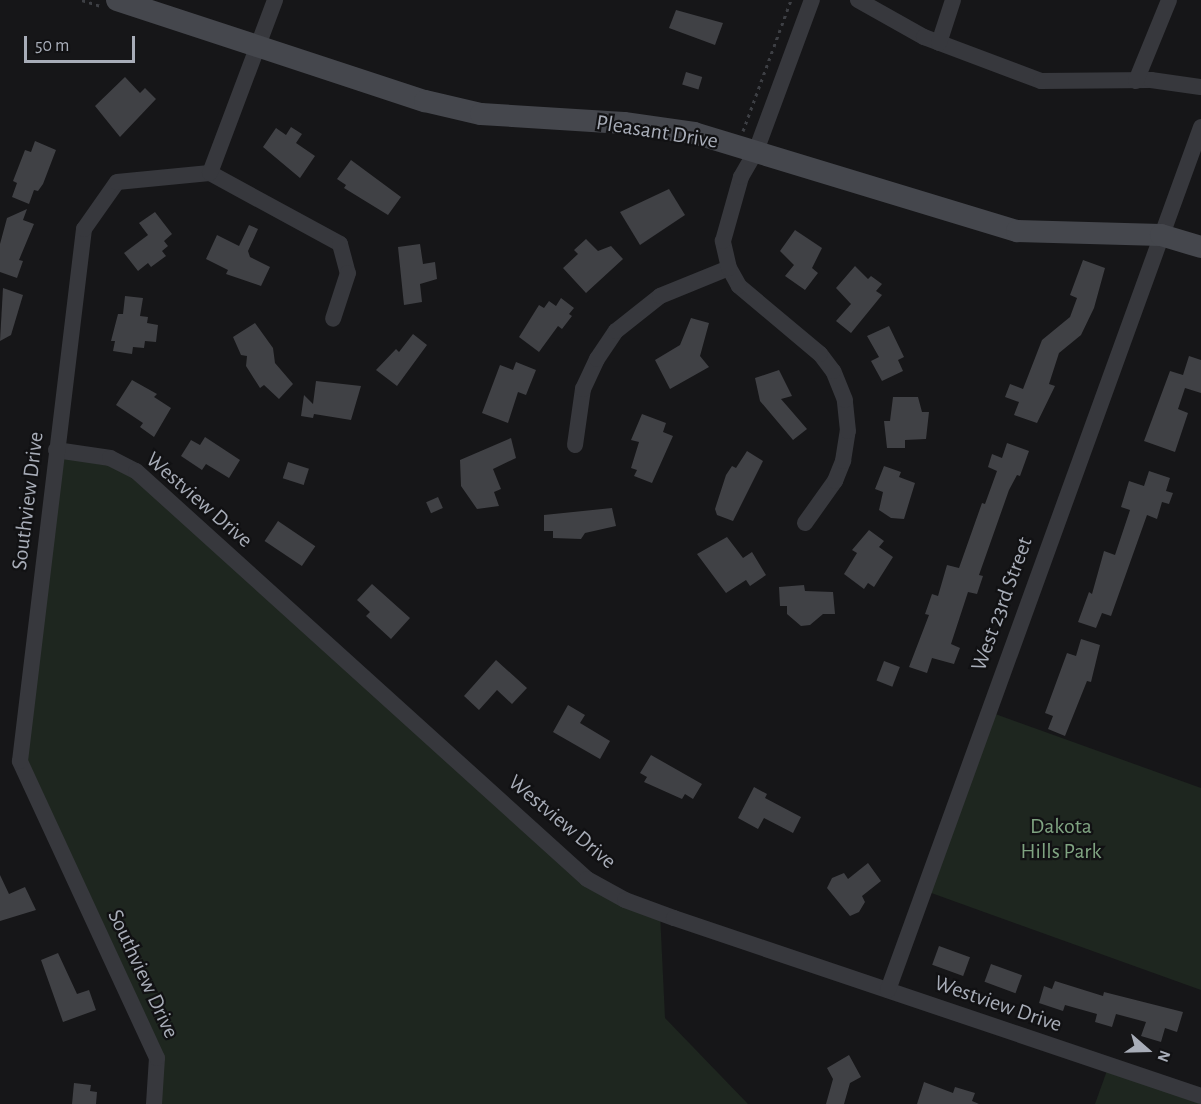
<!DOCTYPE html>
<html>
<head>
<meta charset="utf-8">
<style>
  body { margin:0 }
  #map { position:relative; width:1201px; height:1104px; overflow:hidden; background:#161618; font-family:"Alegreya Sans",sans-serif }
  div>[style] { position:absolute }
  .green>* { inset:0; background:#1e261f }
  .building>* { inset:0; background:#404145; transform-origin:0 0 }
  .path>* { height:3px; margin-top:-1.5px; transform-origin:0; background:repeating-linear-gradient(90deg,#3d3f44 0 3px,transparent 0 7.5px) }
  .street>* { height:16px; margin:-8px; padding:0 8px; transform-origin:8px; border-radius:8px; background:#37383d }
  .secondary>* { height:22px; margin:-11px; padding:0 11px; transform-origin:11px; border-radius:11px; background:#45474d }
  span { translate:-50% -50%; white-space:nowrap; text-align:center; line-height:1.15; -webkit-text-stroke:4.5px #111113; paint-order:stroke }
  .street-label { font-size:22px; color:#a8adb8 }
  .park-label { font-size:22px; color:#7fa381 }
  .north { position:absolute; left:1117px; top:1020px; width:60px; height:60px; -webkit-text-stroke:4px #111113; paint-order:stroke; rotate:110deg; font-size:16px; font-weight:700; line-height:24px; text-align:center; color:#a8adb8 }
  .north::after { content:''; display:block; margin:auto; width:21px; height:27px; background:#a8adb8; clip-path:polygon(50% 0,100% 100%,50% 72%,0 100%) }
  .scale { position:absolute; left:24px; top:36px; width:111px; height:27px; box-sizing:border-box; border:3px solid #a8adb8; border-top:0; padding-left:8px; font-size:18px; line-height:21px; white-space:nowrap; color:#a8adb8; -webkit-text-stroke:4px #111113; paint-order:stroke }
</style>
</head>
<body>
<div id="map">
  <div class="green">
    <div style="clip-path:polygon(56px 450px,110px 458px,587px 879px,660px 913px,665px 1018px,748px 1104px,154px 1104px,157px 1058px,20px 761px)"></div>
    <div style="clip-path:polygon(987px 711px,1201px 788px,1201px 990px,923px 890px)"></div>
    <div style="clip-path:polygon(1109px 1065px,1201px 1096px,1201px 1104px,1095px 1104px)"></div>
  </div>
  <div class="building">
    <div style="clip-path:polygon(676px 10px,723px 23px,715px 45px,669px 28px)"></div>
    <div style="left:686px;top:72px;width:17px;height:13px;rotate:17deg"></div>
    <div style="clip-path:polygon(125px 77px,140px 93px,145px 88px,156px 99px,120px 137px,95px 106px)"></div>
    <div style="clip-path:polygon(291px 127px,302px 134px,296px 143px,315px 156px,300px 178px,263px 147px,276px 128px,286px 135px)"></div>
    <div style="clip-path:polygon(35px 141px,56px 150px,43px 184px,38px 191px,34px 190px,29px 204px,12px 197px,17px 183px,13px 181px,25px 150px,31px 152px)"></div>
    <div style="clip-path:polygon(351px 160px,401px 197px,388px 215px,344px 188px,346px 185px,337px 179px)"></div>
    <div style="clip-path:polygon(669px 189px,685px 215px,640px 245px,620px 212px)"></div>
    <div style="clip-path:polygon(27px 209px,23px 220px,34px 224px,19px 260px,23px 261px,17px 278px,0 272px,0 244px,7px 218px)"></div>
    <div style="clip-path:polygon(155px 212px,172px 234px,164px 241px,168px 246px,162px 251px,166px 256px,151px 267px,148px 263px,138px 271px,124px 253px,148px 235px,139px 223px)"></div>
    <div style="clip-path:polygon(249px 225px,258px 229px,248px 251px,250px 257px,270px 267px,261px 286px,226px 274px,228px 270px,206px 259px,217px 235px,239px 246px)"></div>
    <div style="clip-path:polygon(795px 230px,822px 248px,812px 268px,818px 273px,805px 290px,785px 276px,794px 265px,780px 251px)"></div>
    <div style="clip-path:polygon(586px 239px,598px 251px,611px 246px,623px 259px,586px 293px,563px 268px,578px 254px,574px 250px)"></div>
    <div style="clip-path:polygon(420px 244px,423px 264px,435px 262px,437px 279px,420px 284px,422px 302px,404px 305px,398px 247px)"></div>
    <div style="clip-path:polygon(1083px 260px,1105px 268px,1094px 308px,1081px 335px,1059px 353px,1049px 384px,1055px 386px,1037px 423px,1014px 415px,1019px 402px,1005px 397px,1010px 384px,1023px 389px,1042px 340px,1070px 317px,1077px 298px,1070px 295px)"></div>
    <div style="clip-path:polygon(855px 266px,868px 279px,871px 276px,882px 284px,876px 291px,882px 295px,851px 333px,836px 321px,851px 304px,836px 288px)"></div>
    <div style="clip-path:polygon(3px 288px,23px 295px,11px 335px,0 341px)"></div>
    <div style="clip-path:polygon(125px 296px,143px 298px,140px 316px,148px 317px,147px 323px,158px 325px,156px 342px,145px 341px,144px 348px,133px 347px,132px 354px,113px 351px,115px 341px,111px 341px,118px 314px,123px 314px)"></div>
    <div style="clip-path:polygon(561px 298px,574px 308px,569px 314px,572px 316px,562px 329px,558px 326px,539px 352px,519px 337px,539px 305px,544px 308px,549px 301px,556px 306px)"></div>
    <div style="clip-path:polygon(691px 318px,709px 323px,700px 356px,709px 367px,670px 389px,655px 360px,680px 345px)"></div>
    <div style="clip-path:polygon(255px 323px,273px 348px,275px 363px,293px 384px,279px 399px,264px 385px,260px 388px,246px 366px,247px 356px,241px 355px,233px 337px)"></div>
    <div style="clip-path:polygon(889px 326px,904px 357px,898px 360px,903px 371px,882px 381px,871px 361px,879px 357px,867px 336px)"></div>
    <div style="clip-path:polygon(413px 334px,427px 345px,397px 386px,376px 370px,396px 349px,399px 352px)"></div>
    <div style="clip-path:polygon(1189px 356px,1201px 360px,1201px 393px,1185px 388px,1178px 409px,1188px 413px,1175px 452px,1144px 441px,1170px 371px,1183px 375px)"></div>
    <div style="clip-path:polygon(516px 362px,536px 370px,526px 395px,518px 392px,508px 423px,482px 413px,500px 365px,513px 370px)"></div>
    <div style="clip-path:polygon(779px 370px,792px 396px,781px 399px,807px 429px,793px 440px,760px 401px,755px 378px)"></div>
    <div style="clip-path:polygon(132px 380px,157px 394px,154px 397px,171px 408px,154px 437px,140px 427px,143px 423px,116px 405px)"></div>
    <div style="clip-path:polygon(316px 381px,361px 386px,351px 420px,314px 414px,313px 418px,301px 416px,304px 395px,313px 404px)"></div>
    <div style="clip-path:polygon(893px 397px,918px 397px,922px 412px,929px 412px,926px 439px,905px 440px,905px 448px,887px 448px,884px 421px,890px 421px)"></div>
    <div style="clip-path:polygon(642px 414px,666px 423px,663px 432px,673px 436px,652px 483px,634px 476px,637px 470px,631px 468px,639px 442px,631px 440px)"></div>
    <div style="clip-path:polygon(205px 437px,240px 460px,229px 478px,206px 464px,202px 470px,181px 456px,191px 440px,200px 445px)"></div>
    <div style="clip-path:polygon(511px 438px,516px 458px,493px 469px,501px 489px,494px 492px,499px 506px,477px 509px,461px 486px,460px 460px)"></div>
    <div style="clip-path:polygon(1007px 443px,1029px 451px,1020px 476px,1017px 475px,1009px 490px,979px 575px,983px 576px,977px 594px,968px 592px,951px 644px,960px 648px,954px 664px,932px 658px,927px 673px,909px 667px,929px 615px,925px 614px,932px 594px,938px 596px,947px 565px,959px 568px,982px 503px,985px 504px,997px 471px,988px 467px,992px 454px,1002px 458px)"></div>
    <div style="clip-path:polygon(747px 451px,763px 461px,733px 521px,717px 515px,715px 509px,726px 475px,732px 466px,736px 468px)"></div>
    <div style="left:288px;top:462px;width:22px;height:17px;rotate:18deg"></div>
    <div style="clip-path:polygon(884px 466px,901px 472px,899px 477px,915px 483px,904px 519px,891px 518px,879px 510px,883px 492px,875px 489px)"></div>
    <div style="clip-path:polygon(1149px 471px,1170px 478px,1166px 491px,1173px 493px,1169px 504px,1162px 502px,1157px 519px,1147px 515px,1111px 616px,1102px 613px,1096px 628px,1078px 622px,1089px 592px,1092px 594px,1104px 551px,1115px 555px,1130px 510px,1121px 507px,1129px 481px,1144px 486px)"></div>
    <div style="left:438px;top:497px;width:12px;height:13px;rotate:66deg"></div>
    <div style="clip-path:polygon(612px 508px,616px 526px,585px 533px,581px 539px,553px 538px,553px 531px,544px 531px,544px 515px)"></div>
    <div style="left:278px;top:521px;width:45px;height:24px;rotate:34deg"></div>
    <div style="clip-path:polygon(869px 530px,884px 541px,879px 547px,893px 557px,874px 587px,868px 583px,864px 589px,844px 574px,857px 553px,852px 550px)"></div>
    <div style="clip-path:polygon(727px 537px,743px 558px,752px 552px,766px 575px,750px 586px,746px 580px,726px 593px,697px 554px)"></div>
    <div style="clip-path:polygon(372px 584px,410px 618px,391px 639px,366px 616px,370px 612px,357px 600px)"></div>
    <div style="clip-path:polygon(804px 585px,805px 591px,833px 592px,835px 614px,823px 614px,810px 625px,801px 626px,787px 614px,787px 606px,780px 606px,779px 587px)"></div>
    <div style="clip-path:polygon(1081px 639px,1100px 645px,1091px 682px,1087px 681px,1065px 736px,1048px 729px,1053px 716px,1045px 713px,1067px 653px,1076px 656px)"></div>
    <div style="clip-path:polygon(496px 660px,527px 688px,512px 704px,497px 690px,479px 710px,464px 696px)"></div>
    <div style="left:884px;top:661px;width:17px;height:21px;rotate:21deg"></div>
    <div style="clip-path:polygon(568px 705px,585px 715px,580px 723px,610px 741px,600px 759px,553px 732px)"></div>
    <div style="clip-path:polygon(651px 755px,702px 784px,693px 799px,685px 794px,682px 799px,644px 782px,647px 777px,640px 773px)"></div>
    <div style="clip-path:polygon(754px 787px,767px 794px,765px 798px,801px 817px,793px 833px,764px 818px,758px 829px,738px 818px)"></div>
    <div style="clip-path:polygon(868px 863px,881px 881px,862px 896px,865px 902px,859px 912px,850px 916px,827px 888px,832px 878px,844px 873px,848px 879px)"></div>
    <div style="clip-path:polygon(0 875px,9px 894px,25px 887px,36px 910px,0 921px)"></div>
    <div style="left:939px;top:946px;width:33px;height:20px;rotate:20deg"></div>
    <div style="clip-path:polygon(58px 953px,77px 994px,89px 990px,96px 1010px,63px 1022px,41px 960px)"></div>
    <div style="left:991px;top:964px;width:33px;height:19px;rotate:20deg"></div>
    <div style="clip-path:polygon(1055px 981px,1103px 996px,1104px 992px,1183px 1012px,1177px 1032px,1165px 1028px,1161px 1042px,1141px 1036px,1146px 1022px,1116px 1014px,1112px 1027px,1095px 1022px,1097px 1014px,1065px 1005px,1063px 1011px,1039px 1003px,1044px 986px,1052px 989px)"></div>
    <div style="clip-path:polygon(849px 1055px,861px 1077px,850px 1083px,844px 1104px,826px 1104px,833px 1079px,827px 1068px)"></div>
    <div style="clip-path:polygon(924px 1082px,953px 1093px,955px 1087px,975px 1093px,972px 1101px,979px 1104px,917px 1104px)"></div>
    <div style="clip-path:polygon(74px 1083px,91px 1085px,90px 1091px,97px 1092px,96px 1104px,72px 1104px)"></div>
  </div>
  <div class="path">
    <div style="left:82px;top:0;width:20px;rotate:18deg"></div>
    <div style="left:743px;top:131px;width:140px;rotate:-69.9deg"></div>
  </div>
  <div class="street">
    <div style="left:858px;top:0;width:76px;rotate:29.3deg"></div>
    <div style="left:924px;top:37px;width:125px;rotate:20.6deg"></div>
    <div style="left:1041px;top:81px;width:110px;rotate:-0.5deg"></div>
    <div style="left:1151px;top:80px;width:50px;rotate:8deg"></div>
    <div style="left:939px;top:43px;width:45px;rotate:-72deg"></div>
    <div style="left:1136px;top:81px;width:87px;rotate:-67.8deg"></div>
    <div style="left:210px;top:173px;width:148px;rotate:28.6deg"></div>
    <div style="left:340px;top:244px;width:30px;rotate:75deg"></div>
    <div style="left:348px;top:273px;width:48px;rotate:108.1deg"></div>
    <div style="left:575px;top:445px;width:57px;rotate:-81.9deg"></div>
    <div style="left:583px;top:389px;width:33px;rotate:-65deg"></div>
    <div style="left:597px;top:359px;width:34px;rotate:-56deg"></div>
    <div style="left:616px;top:331px;width:56px;rotate:-38.5deg"></div>
    <div style="left:660px;top:296px;width:74px;rotate:-22.1deg"></div>
    <div style="left:56px;top:450px;width:55px;rotate:8.4deg"></div>
    <div style="left:110px;top:458px;width:29px;rotate:27deg"></div>
    <div style="left:136px;top:471px;width:608px;rotate:42.13deg"></div>
    <div style="left:587px;top:879px;width:43px;rotate:28.9deg"></div>
    <div style="left:625px;top:900px;width:52px;rotate:20.2deg"></div>
    <div style="left:674px;top:918px;width:556px;rotate:18.66deg"></div>
    <div style="left:805px;top:523px;width:52px;rotate:-54.5deg"></div>
    <div style="left:835px;top:481px;width:22px;rotate:-68deg"></div>
    <div style="left:843px;top:461px;width:30px;rotate:-81deg"></div>
    <div style="left:848px;top:431px;width:31px;rotate:-96deg"></div>
    <div style="left:845px;top:400px;width:31px;rotate:-112deg"></div>
    <div style="left:833px;top:371px;width:21px;rotate:-127deg"></div>
    <div style="left:820px;top:354px;width:106px;rotate:-140deg"></div>
    <div style="left:739px;top:286px;width:21px;rotate:-119deg"></div>
    <div style="left:729px;top:268px;width:28px;rotate:-103deg"></div>
    <div style="left:723px;top:241px;width:66px;rotate:-74.3deg"></div>
    <div style="left:741px;top:177px;width:30px;rotate:-60deg"></div>
    <div style="left:756px;top:151px;width:161px;rotate:-69.7deg"></div>
    <div style="left:888px;top:990px;width:918px;rotate:-70.06deg"></div>
    <div style="left:154px;top:1104px;width:46px;rotate:-86.3deg"></div>
    <div style="left:157px;top:1058px;width:327px;rotate:-114.8deg"></div>
    <div style="left:20px;top:761px;width:536px;rotate:-83.14deg"></div>
    <div style="left:84px;top:229px;width:57px;rotate:-54.9deg"></div>
    <div style="left:117px;top:182px;width:93px;rotate:-5.5deg"></div>
    <div style="left:210px;top:173px;width:185px;rotate:-69.4deg"></div>
  </div>
  <div class="secondary">
    <div style="left:117px;top:0;width:324px;rotate:18.2deg"></div>
    <div style="left:425px;top:101px;width:57px;rotate:13.1deg"></div>
    <div style="left:481px;top:114px;width:143px;rotate:3.6deg"></div>
    <div style="left:624px;top:123px;width:71px;rotate:8.1deg"></div>
    <div style="left:694px;top:133px;width:338px;rotate:16.9deg"></div>
    <div style="left:1017px;top:231px;width:144px;rotate:1.6deg"></div>
    <div style="left:1161px;top:235px;width:42px;rotate:16.7deg"></div>
  </div>
  <div class="street-label">
    <span style="left:657px;top:132px;rotate:9deg">Pleasant Drive</span>
    <span style="left:199px;top:500px;rotate:41deg">Westview Drive</span>
    <span style="left:28px;top:501px;rotate:-83deg">Southview Drive</span>
    <span style="left:1002px;top:604px;rotate:-70deg">West 23rd Street</span>
    <span style="left:562px;top:822px;rotate:40deg">Westview Drive</span>
    <span style="left:143px;top:974px;rotate:65deg">Southview Drive</span>
    <span style="left:998px;top:1004px;rotate:19deg">Westview Drive</span>
  </div>
  <div class="park-label">
    <span style="left:1061px;top:839px">Dakota<br>Hills Park</span>
  </div>
  <div class="north">N</div>
  <div class="scale">50 m</div>
</div>
</body>
</html>
